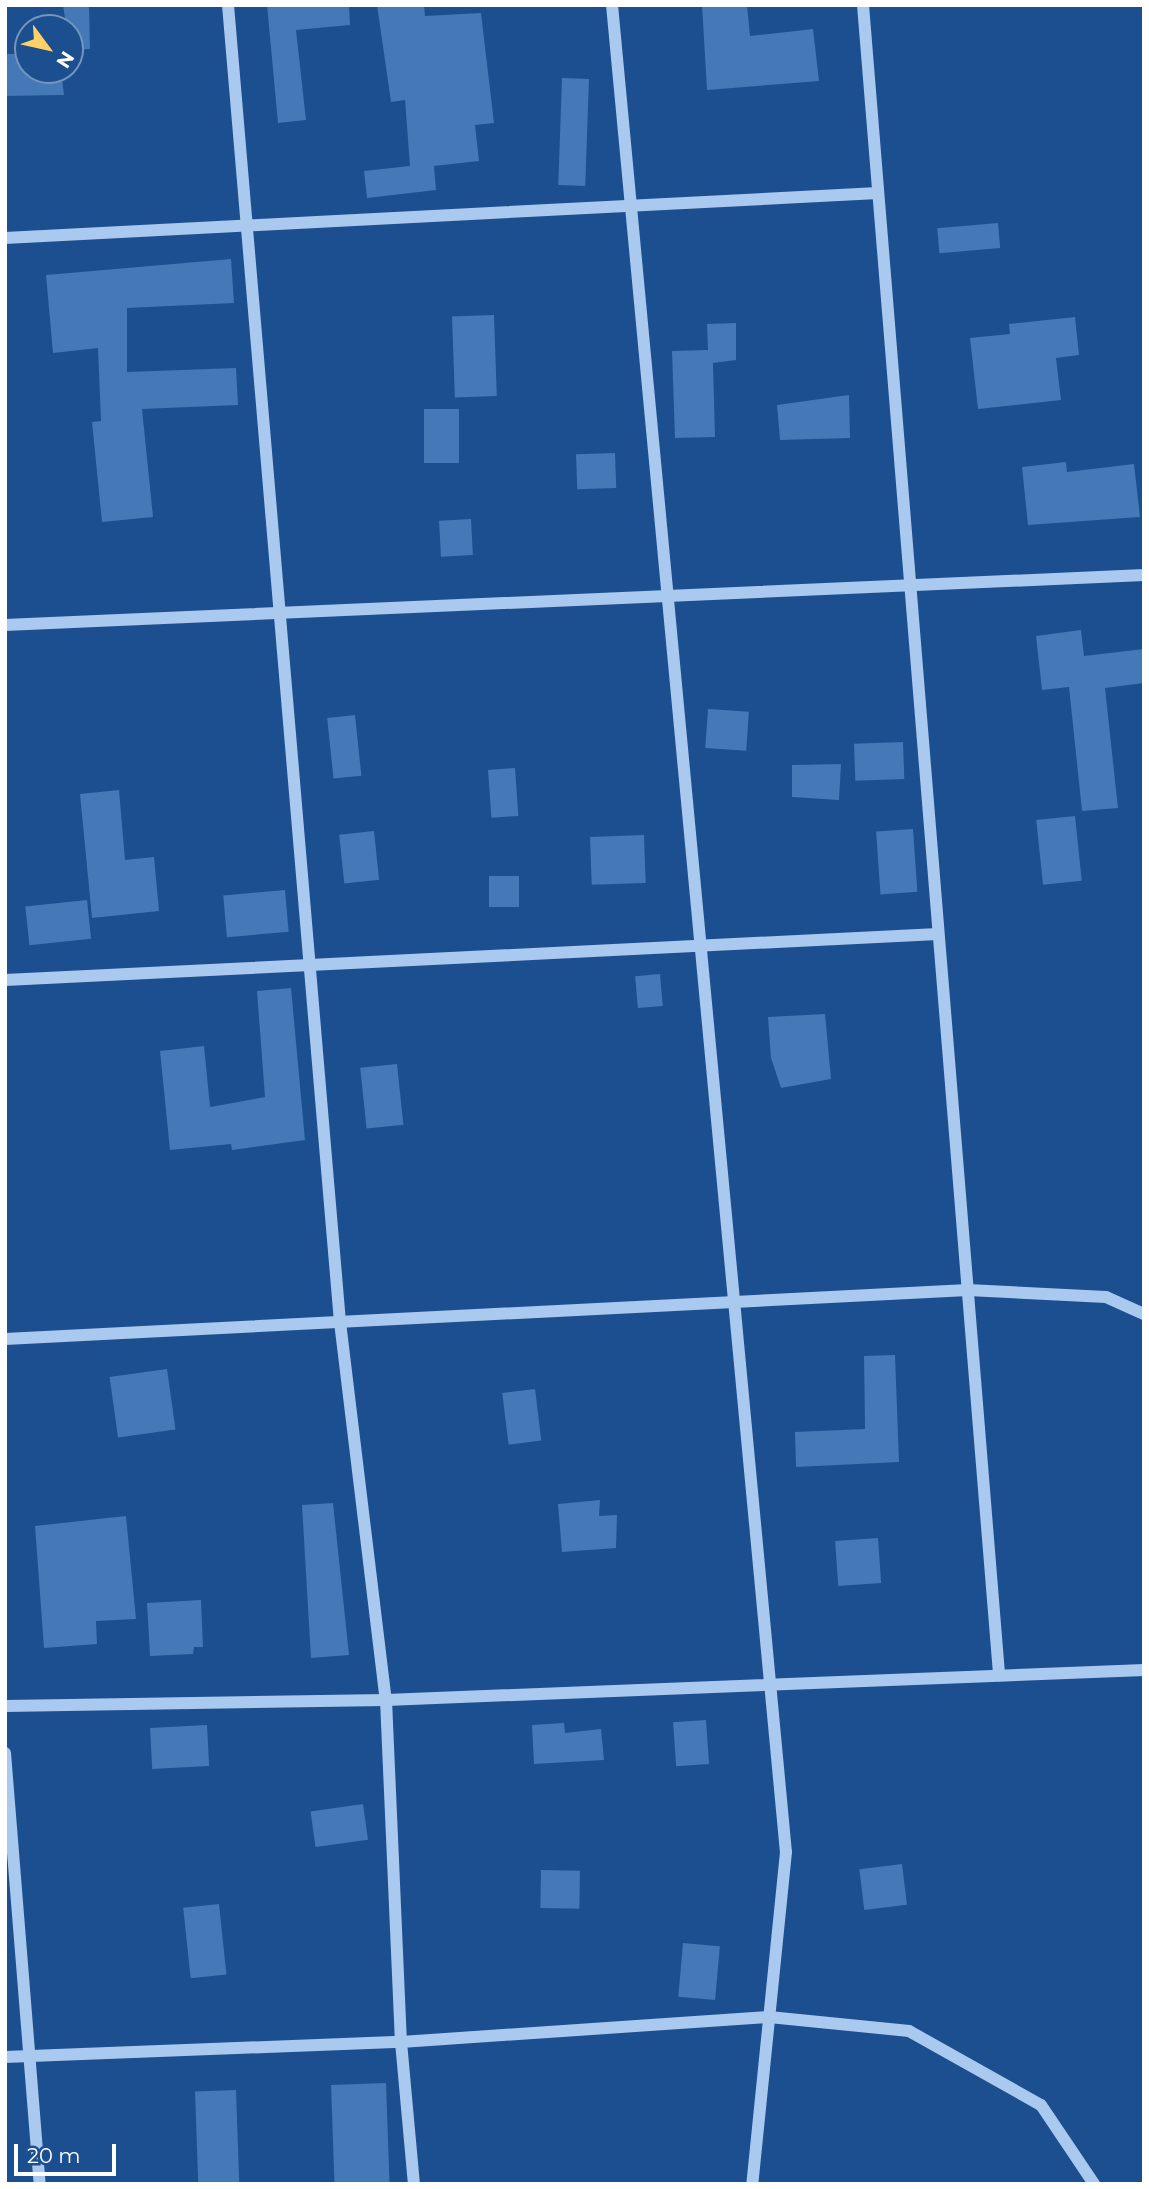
<!DOCTYPE html>
<html>
<head>
<meta charset="utf-8">
<style>
  body { margin:0 }
  #map { position:relative; width:1149px; height:2189px; overflow:hidden; background:#1b4f8f; font-family:Montserrat,sans-serif }
  div>[style] { position:absolute }
  .building>* { inset:0; background:#4478b7; transform-origin:0 0 }
  .minor>* { height:12px; margin:-6px; padding:0 6px; transform-origin:6px; border-radius:6px; background:#a9c9ee }
  span { translate:-50% -50%; white-space:nowrap; text-align:center; line-height:1.15; -webkit-text-stroke:7px #1b4f8f; paint-order:stroke }
  .frame { position:absolute; inset:0; border:7px solid #fff; pointer-events:none }
  .north { position:absolute; left:14px; top:14px; width:70px; height:70px; box-sizing:border-box; background:#1b4f8f; border:2px solid #7695bc; border-radius:50%; rotate:123deg; font-size:19px; font-weight:700; line-height:28px; text-align:center; color:#fff }
  .north::after { content:''; display:block; margin:auto; width:24px; height:32px; background:#ffd166; clip-path:polygon(50% 0,100% 100%,50% 72%,0 100%) }
  .scale { position:absolute; left:14px; top:2144px; width:102px; height:32px; box-sizing:border-box; border:4px solid #fff; border-top:0; padding-left:9px; font-size:21px; line-height:24px; white-space:nowrap; color:#fff; -webkit-text-stroke:5px #1b4f8f; paint-order:stroke }
</style>
</head>
<body>
<div id="map">
  <div class="building">
    <div style="clip-path:polygon(63px 5px,89px 5px,90px 49px,70px 50px)"></div>
    <div style="clip-path:polygon(267px 5px,349px 5px,350px 25px,296px 30px,306px 120px,278px 123px)"></div>
    <div style="clip-path:polygon(377px 5px,424px 5px,425px 16px,481px 13px,494px 123px,475px 125px,479px 161px,434px 166px,436px 190px,367px 198px,364px 171px,410px 166px,405px 100px,391px 102px)"></div>
    <div style="clip-path:polygon(702px 5px,747px 5px,750px 36px,813px 29px,819px 81px,707px 90px)"></div>
    <div style="clip-path:polygon(5px 54px,28px 54px,28px 70px,61px 70px,64px 95px,5px 96px)"></div>
    <div style="left:562px;top:78px;width:27px;height:107px;rotate:2deg"></div>
    <div style="left:998px;top:223px;width:25px;height:61px;rotate:85deg"></div>
    <div style="clip-path:polygon(231px 259px,234px 303px,127px 308px,127px 372px,236px 368px,238px 405px,142px 409px,153px 517px,102px 522px,92px 422px,101px 421px,98px 348px,53px 353px,46px 275px)"></div>
    <div style="left:494px;top:315px;width:81px;height:42px;rotate:88deg"></div>
    <div style="clip-path:polygon(1075px 317px,1079px 355px,1056px 358px,1061px 400px,978px 409px,970px 338px,1010px 334px,1009px 324px)"></div>
    <div style="clip-path:polygon(736px 323px,736px 360px,713px 363px,715px 437px,675px 438px,672px 351px,708px 350px,707px 324px)"></div>
    <div style="clip-path:polygon(849px 395px,850px 438px,780px 440px,777px 405px)"></div>
    <div style="left:424px;top:409px;width:35px;height:54px"></div>
    <div style="left:615px;top:453px;width:35px;height:39px;rotate:88deg"></div>
    <div style="clip-path:polygon(1066px 462px,1067px 472px,1134px 464px,1140px 517px,1028px 525px,1022px 467px)"></div>
    <div style="left:471px;top:519px;width:36px;height:32px;rotate:87deg"></div>
    <div style="clip-path:polygon(1081px 630px,1084px 656px,1144px 649px,1144px 683px,1105px 688px,1118px 808px,1082px 811px,1069px 687px,1042px 690px,1036px 636px)"></div>
    <div style="left:708px;top:709px;width:41px;height:39px;rotate:4deg"></div>
    <div style="left:355px;top:715px;width:61px;height:28px;rotate:84deg"></div>
    <div style="left:903px;top:742px;width:37px;height:49px;rotate:88deg"></div>
    <div style="clip-path:polygon(841px 764px,839px 800px,792px 797px,792px 765px)"></div>
    <div style="left:515px;top:768px;width:48px;height:27px;rotate:86deg"></div>
    <div style="clip-path:polygon(119px 790px,125px 860px,154px 857px,159px 911px,92px 918px,80px 794px)"></div>
    <div style="left:1075px;top:816px;width:65px;height:39px;rotate:84deg"></div>
    <div style="left:913px;top:829px;width:63px;height:37px;rotate:86deg"></div>
    <div style="left:374px;top:831px;width:49px;height:35px;rotate:84deg"></div>
    <div style="left:644px;top:835px;width:48px;height:54px;rotate:88deg"></div>
    <div style="left:519px;top:876px;width:31px;height:30px;rotate:90deg"></div>
    <div style="left:285px;top:890px;width:42px;height:62px;rotate:85deg"></div>
    <div style="left:87px;top:900px;width:39px;height:62px;rotate:84deg"></div>
    <div style="left:660px;top:974px;width:32px;height:25px;rotate:85deg"></div>
    <div style="clip-path:polygon(291px 988px,305px 1140px,232px 1150px,231px 1144px,170px 1150px,160px 1051px,204px 1046px,210px 1107px,265px 1097px,257px 991px)"></div>
    <div style="clip-path:polygon(825px 1014px,831px 1079px,781px 1088px,771px 1058px,768px 1017px)"></div>
    <div style="left:397px;top:1064px;width:61px;height:37px;rotate:84deg"></div>
    <div style="clip-path:polygon(895px 1355px,899px 1462px,796px 1467px,795px 1432px,865px 1429px,864px 1356px)"></div>
    <div style="left:167px;top:1369px;width:61px;height:58px;rotate:82deg"></div>
    <div style="left:535px;top:1389px;width:52px;height:33px;rotate:83deg"></div>
    <div style="clip-path:polygon(600px 1500px,599px 1516px,617px 1515px,616px 1548px,562px 1552px,558px 1504px)"></div>
    <div style="clip-path:polygon(333px 1503px,349px 1655px,311px 1658px,302px 1505px)"></div>
    <div style="clip-path:polygon(126px 1516px,136px 1619px,96px 1621px,97px 1644px,44px 1648px,35px 1526px)"></div>
    <div style="left:878px;top:1538px;width:45px;height:43px;rotate:86deg"></div>
    <div style="clip-path:polygon(201px 1600px,203px 1647px,194px 1647px,193px 1654px,150px 1656px,147px 1603px)"></div>
    <div style="left:706px;top:1720px;width:44px;height:33px;rotate:86deg"></div>
    <div style="clip-path:polygon(564px 1723px,565px 1733px,601px 1729px,604px 1760px,534px 1764px,532px 1725px)"></div>
    <div style="left:207px;top:1725px;width:41px;height:57px;rotate:87deg"></div>
    <div style="left:363px;top:1804px;width:36px;height:53px;rotate:82deg"></div>
    <div style="left:902px;top:1864px;width:41px;height:43px;rotate:83deg"></div>
    <div style="left:541px;top:1870px;width:39px;height:38px;rotate:1deg"></div>
    <div style="left:219px;top:1904px;width:71px;height:36px;rotate:84deg"></div>
    <div style="left:683px;top:1943px;width:37px;height:54px;rotate:5deg"></div>
    <div style="left:386px;top:2083px;width:101px;height:55px;rotate:88deg"></div>
    <div style="left:236px;top:2090px;width:94px;height:41px;rotate:88deg"></div>
  </div>
  <div class="minor">
    <div style="left:228px;top:5px;width:1322px;rotate:85.14deg"></div>
    <div style="left:340px;top:1322px;width:381px;rotate:83.1deg"></div>
    <div style="left:386px;top:1700px;width:342px;rotate:87.5deg"></div>
    <div style="left:401px;top:2042px;width:143px;rotate:84.8deg"></div>
    <div style="left:612px;top:5px;width:1855px;rotate:84.62deg"></div>
    <div style="left:786px;top:1852px;width:334px;rotate:95.8deg"></div>
    <div style="left:863px;top:5px;width:1676px;rotate:85.34deg"></div>
    <div style="left:5px;top:238px;width:874px;rotate:-2.95deg"></div>
    <div style="left:5px;top:625px;width:1140px;rotate:-2.51deg"></div>
    <div style="left:5px;top:980px;width:934px;rotate:-2.82deg"></div>
    <div style="left:5px;top:1339px;width:964px;rotate:-2.91deg"></div>
    <div style="left:968px;top:1290px;width:138px;rotate:2.9deg"></div>
    <div style="left:1106px;top:1297px;width:42px;rotate:24.1deg"></div>
    <div style="left:5px;top:1706px;width:381px;rotate:-0.9deg"></div>
    <div style="left:386px;top:1700px;width:759px;rotate:-2.27deg"></div>
    <div style="left:5px;top:1753px;width:432px;rotate:85.4deg"></div>
    <div style="left:5px;top:2057px;width:396px;rotate:-2.2deg"></div>
    <div style="left:401px;top:2042px;width:369px;rotate:-3.9deg"></div>
    <div style="left:769px;top:2017px;width:141px;rotate:5.7deg"></div>
    <div style="left:909px;top:2031px;width:151px;rotate:29.3deg"></div>
    <div style="left:1041px;top:2105px;width:95px;rotate:56.1deg"></div>
  </div>
  <div class="frame"></div>
  <div class="north">N</div>
  <div class="scale">20 m</div>
</div>
</body>
</html>
